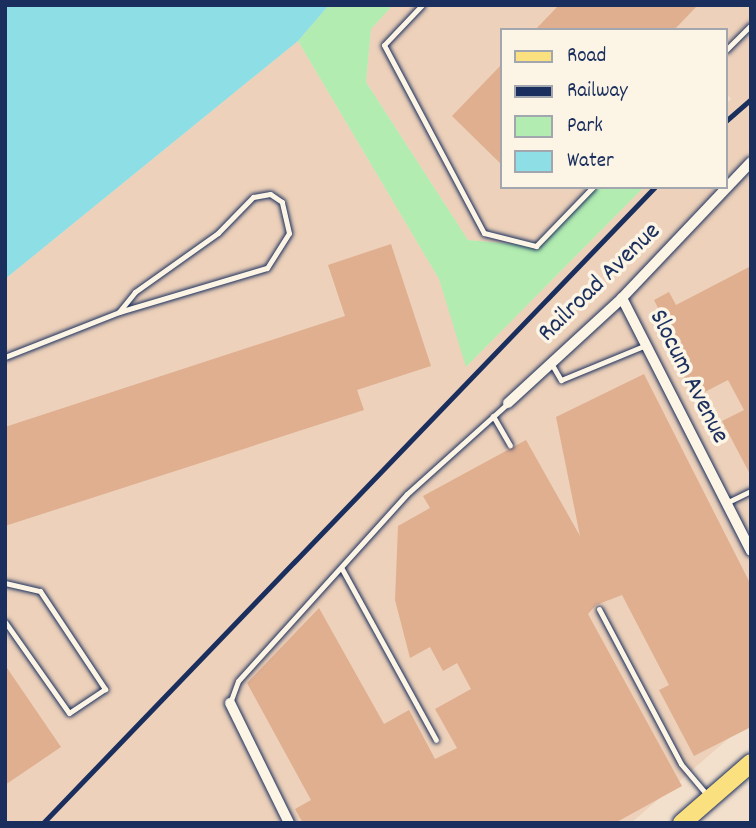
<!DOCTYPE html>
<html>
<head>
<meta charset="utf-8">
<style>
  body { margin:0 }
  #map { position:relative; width:756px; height:828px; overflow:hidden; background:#f3e0cc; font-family:Dekko,sans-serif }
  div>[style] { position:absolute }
  .built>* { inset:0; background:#edd1ba }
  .green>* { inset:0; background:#b2ecb0 }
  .water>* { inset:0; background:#8ddfe5 }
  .building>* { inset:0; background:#dfaf90 }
  .roads { filter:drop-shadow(0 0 2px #1b2f5e) drop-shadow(0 0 2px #1b2f5e) }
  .service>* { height:5px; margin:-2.5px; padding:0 2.5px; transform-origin:2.5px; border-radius:2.5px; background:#fcf5e5 }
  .minor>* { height:10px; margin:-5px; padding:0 5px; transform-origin:5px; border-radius:5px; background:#fcf5e5 }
  .primary>* { height:18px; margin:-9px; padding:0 9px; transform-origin:9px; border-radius:9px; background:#fbe080 }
  .rail>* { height:4.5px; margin:-2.25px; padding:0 2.25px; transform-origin:2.25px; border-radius:2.25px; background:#1b2f5e }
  span { translate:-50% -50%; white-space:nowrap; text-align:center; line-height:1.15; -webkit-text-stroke:7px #fcf5e5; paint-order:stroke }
  .street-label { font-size:26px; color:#1b2f5e }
  .frame { position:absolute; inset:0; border:7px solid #1b2f5e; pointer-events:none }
  .legend { position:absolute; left:500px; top:28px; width:228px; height:161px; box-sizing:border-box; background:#fcf5e5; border:2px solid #a2a6af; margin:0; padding:9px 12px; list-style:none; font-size:21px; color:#1b2f5e }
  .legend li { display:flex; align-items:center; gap:14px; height:35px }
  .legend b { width:35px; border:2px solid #a2a6af }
</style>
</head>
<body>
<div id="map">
  <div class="built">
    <div style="clip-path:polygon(393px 5px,751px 5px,751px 719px,631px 823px,5px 823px,5px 279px,298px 41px,439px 279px,467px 366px,644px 187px,726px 187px,726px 104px,731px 99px,726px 93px,726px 30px,502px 30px,502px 187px,593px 187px,536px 246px,468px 240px,366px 82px,371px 29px)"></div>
  </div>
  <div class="green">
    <div style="clip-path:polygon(329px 5px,393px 5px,371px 29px,366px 82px,468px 240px,535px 246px,593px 187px,644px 187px,466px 367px,439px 279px,298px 41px)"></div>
  </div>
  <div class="water">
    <div style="clip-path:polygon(5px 5px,329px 5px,298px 41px,5px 279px)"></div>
  </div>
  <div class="building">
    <div style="clip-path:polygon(559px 5px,698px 5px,674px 30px,535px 30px)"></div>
    <div style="clip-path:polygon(502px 64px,502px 165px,452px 116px)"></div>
    <div style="clip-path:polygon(391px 244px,431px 366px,357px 390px,364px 410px,5px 526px,5px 427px,345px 316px,328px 265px)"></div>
    <div style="clip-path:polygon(751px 266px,751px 476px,722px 421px,744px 410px,728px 380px,695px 397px,652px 316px,660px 312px,654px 300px,669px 292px,676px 305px)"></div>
    <div style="clip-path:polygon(644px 374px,751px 585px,751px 727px,694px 756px,659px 690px,669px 685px,622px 595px,596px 605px,588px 614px,682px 786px,615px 823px,303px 823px,295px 809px,311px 800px,247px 683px,319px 608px,384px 724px,409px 710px,435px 759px,457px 748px,435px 709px,471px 689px,457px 663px,443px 671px,430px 647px,410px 658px,395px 600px,398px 526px,430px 508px,423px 496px,526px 440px,580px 536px,556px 417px)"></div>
    <div style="clip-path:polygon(5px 665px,61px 747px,5px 785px)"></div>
  </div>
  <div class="roads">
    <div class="service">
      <div style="left:422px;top:5px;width:55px;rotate:133.5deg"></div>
      <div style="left:384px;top:45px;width:213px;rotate:62deg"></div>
      <div style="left:484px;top:233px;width:54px;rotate:14deg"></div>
      <div style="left:536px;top:246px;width:82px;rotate:-46deg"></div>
      <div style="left:726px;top:50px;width:35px;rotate:-45deg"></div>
      <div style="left:5px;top:357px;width:123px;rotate:-21.5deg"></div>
      <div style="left:119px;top:312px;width:154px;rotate:-16.6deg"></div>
      <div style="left:267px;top:268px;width:41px;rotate:-57.8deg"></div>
      <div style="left:289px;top:233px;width:32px;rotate:-103deg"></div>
      <div style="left:282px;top:202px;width:14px;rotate:-146deg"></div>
      <div style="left:270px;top:194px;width:17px;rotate:170deg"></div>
      <div style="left:253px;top:197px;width:50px;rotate:134.2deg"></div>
      <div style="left:218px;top:233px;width:102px;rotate:144.6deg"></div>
      <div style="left:135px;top:292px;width:26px;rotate:129deg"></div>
      <div style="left:551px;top:363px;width:20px;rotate:60deg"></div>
      <div style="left:561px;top:380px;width:92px;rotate:-22.4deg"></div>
      <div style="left:493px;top:416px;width:34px;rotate:60deg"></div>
      <div style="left:726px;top:503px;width:28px;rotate:-26deg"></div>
      <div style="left:342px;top:569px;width:195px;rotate:61.2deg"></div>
      <div style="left:5px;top:583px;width:36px;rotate:13deg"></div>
      <div style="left:40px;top:591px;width:118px;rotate:56.4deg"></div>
      <div style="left:105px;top:689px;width:43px;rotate:146.3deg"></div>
      <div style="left:69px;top:713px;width:111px;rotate:-125.1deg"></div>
      <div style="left:599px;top:609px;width:175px;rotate:62.1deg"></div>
      <div style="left:681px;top:764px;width:42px;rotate:49.8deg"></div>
      <div style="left:230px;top:703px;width:23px;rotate:-70deg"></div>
      <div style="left:238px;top:681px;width:252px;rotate:-47.9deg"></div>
      <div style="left:407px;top:494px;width:136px;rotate:-42deg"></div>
    </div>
    <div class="minor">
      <div style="left:622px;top:298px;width:284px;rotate:63deg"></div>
      <div style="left:508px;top:403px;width:155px;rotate:-42.6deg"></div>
      <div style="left:622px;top:298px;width:187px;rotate:-46.5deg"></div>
      <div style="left:230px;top:703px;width:134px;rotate:63.8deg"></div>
    </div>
    <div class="primary">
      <div style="left:682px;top:823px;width:91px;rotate:-41deg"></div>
    </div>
  </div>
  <div class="rail">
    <div style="left:726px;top:121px;width:33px;rotate:-41deg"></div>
    <div style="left:43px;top:823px;width:883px;rotate:-46.1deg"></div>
  </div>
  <div class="street-label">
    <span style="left:600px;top:283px;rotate:-44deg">Railroad Avenue</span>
    <span style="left:688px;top:377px;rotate:63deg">Slocum Avenue</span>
  </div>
  <div class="frame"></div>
  <ul class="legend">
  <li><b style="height:9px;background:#fbe080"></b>Road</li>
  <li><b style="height:9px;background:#1b2f5e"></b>Railway</li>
  <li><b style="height:19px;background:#b2ecb0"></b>Park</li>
  <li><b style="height:19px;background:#8ddfe5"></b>Water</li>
  </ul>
</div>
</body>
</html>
